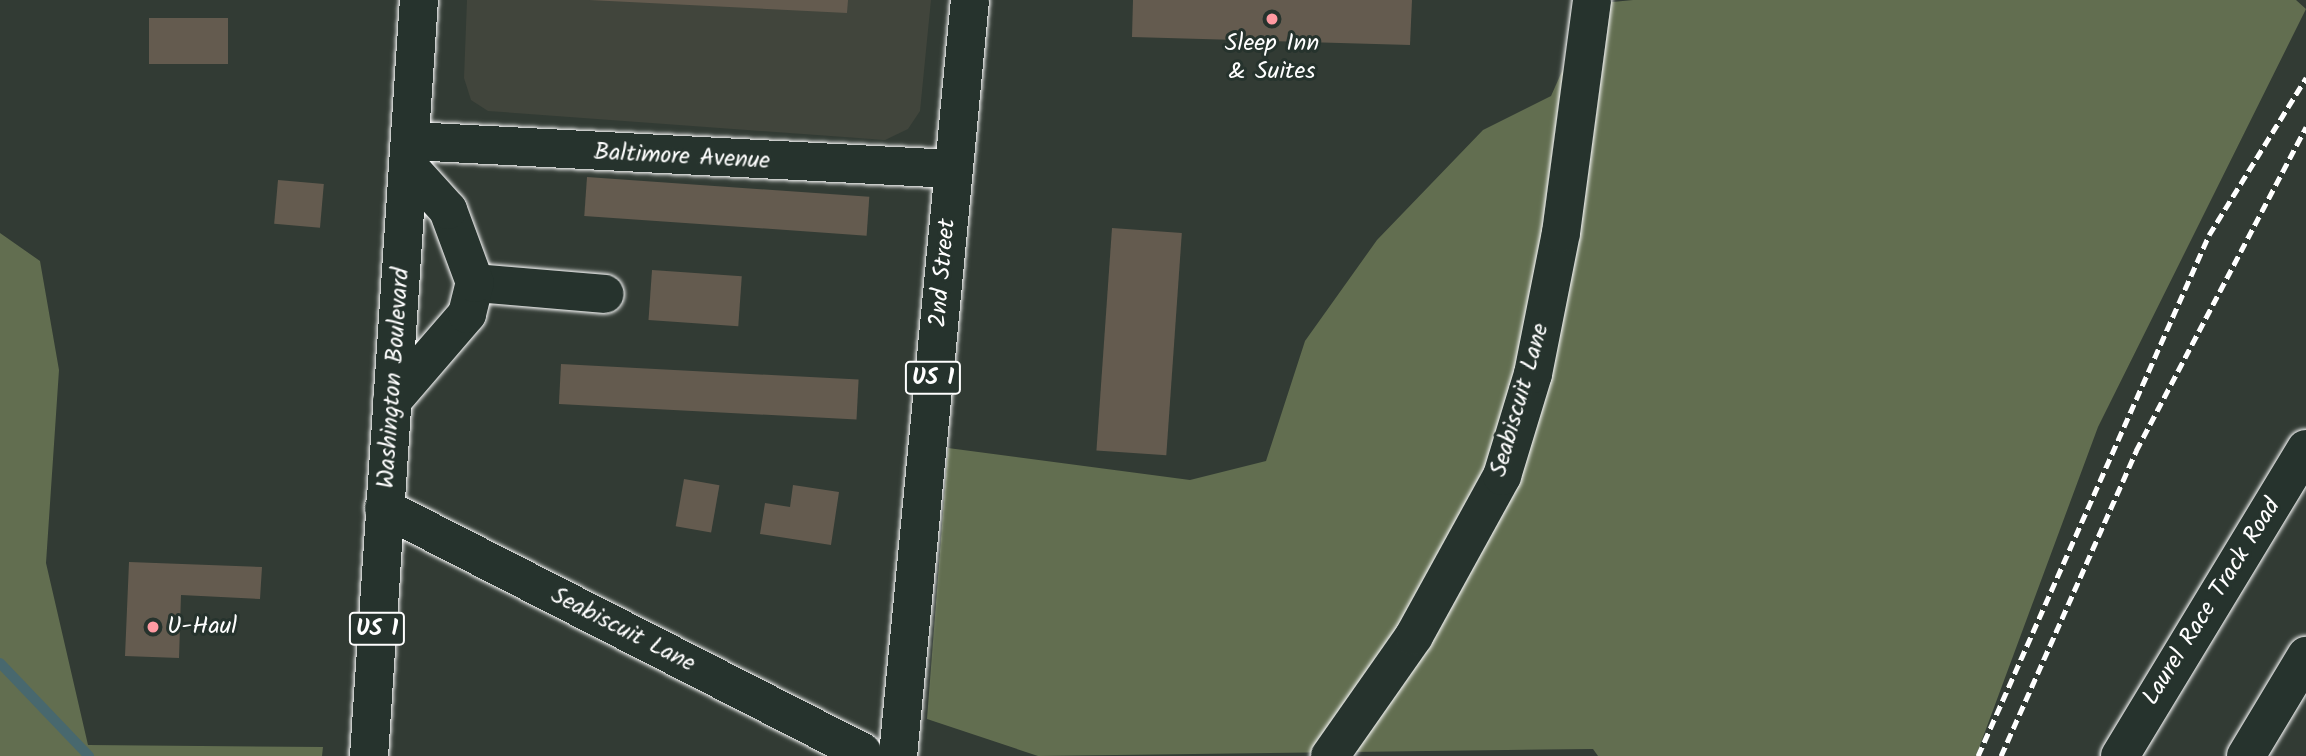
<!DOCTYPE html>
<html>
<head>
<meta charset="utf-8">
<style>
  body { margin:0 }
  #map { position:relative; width:2306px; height:756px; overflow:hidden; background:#323b34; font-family:Kalam,sans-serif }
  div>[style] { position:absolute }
  .built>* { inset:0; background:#41453c }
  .green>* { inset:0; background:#626e50 }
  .stream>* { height:10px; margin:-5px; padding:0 5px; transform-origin:5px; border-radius:5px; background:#48686e }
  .building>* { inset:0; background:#645b4f; transform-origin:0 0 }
  .roads { filter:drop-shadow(0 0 2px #fff) drop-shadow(0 0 2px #fff) }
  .minor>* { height:38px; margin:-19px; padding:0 19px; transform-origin:19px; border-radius:19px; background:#26332d }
  .major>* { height:38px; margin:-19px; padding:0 19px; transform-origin:19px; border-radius:19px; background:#26332d }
  .rail>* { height:5px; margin-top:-2.5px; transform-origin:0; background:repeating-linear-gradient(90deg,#fff 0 10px,transparent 0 15px) }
  .dots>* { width:19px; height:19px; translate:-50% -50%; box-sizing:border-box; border:4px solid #26332d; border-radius:50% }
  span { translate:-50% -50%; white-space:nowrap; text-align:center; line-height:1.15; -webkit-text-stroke:6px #26332d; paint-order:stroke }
  .shield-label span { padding:2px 5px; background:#26332d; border:2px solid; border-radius:5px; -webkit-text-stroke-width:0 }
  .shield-label { font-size:23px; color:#fff; font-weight:700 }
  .poi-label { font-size:24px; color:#fff }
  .left { translate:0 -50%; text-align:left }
  .street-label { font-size:24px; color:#fff }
</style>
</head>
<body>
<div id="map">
  <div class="built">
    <div style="clip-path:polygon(467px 0,931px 0,920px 111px,908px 129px,885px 140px,488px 111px,471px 100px,464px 78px)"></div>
  </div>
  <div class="green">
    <div style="clip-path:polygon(1633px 0,2296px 0,2306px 9px,2098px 427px,1976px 756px,1598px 756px,1593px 749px,1038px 756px,927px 719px,948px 448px,1190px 480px,1266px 461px,1305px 341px,1377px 240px,1483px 130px,1551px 96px,1592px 4px)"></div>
    <div style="clip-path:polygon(0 233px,40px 261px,59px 370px,46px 563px,88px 745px,323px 747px,322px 756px,0 756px)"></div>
  </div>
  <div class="stream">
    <div style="left:0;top:663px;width:129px;rotate:46.3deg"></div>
  </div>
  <div class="building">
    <div style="clip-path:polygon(589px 0,848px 0,847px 13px)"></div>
    <div style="clip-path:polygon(1133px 0,1412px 0,1410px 45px,1132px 37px)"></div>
    <div style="left:228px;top:18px;width:46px;height:79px;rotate:90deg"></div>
    <div style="left:587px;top:177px;width:283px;height:39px;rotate:4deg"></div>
    <div style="left:278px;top:180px;width:46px;height:44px;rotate:5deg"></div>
    <div style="left:1112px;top:228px;width:70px;height:223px;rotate:4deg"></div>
    <div style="left:652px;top:270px;width:90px;height:50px;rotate:4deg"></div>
    <div style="left:561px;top:364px;width:298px;height:40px;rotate:3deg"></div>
    <div style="left:684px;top:479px;width:36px;height:48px;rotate:10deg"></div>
    <div style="clip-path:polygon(793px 485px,839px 492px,831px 545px,760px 534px,765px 503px,790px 507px)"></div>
    <div style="clip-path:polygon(129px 562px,262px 567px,260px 599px,181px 595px,179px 658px,125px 656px)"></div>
  </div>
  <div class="roads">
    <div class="minor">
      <div style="left:411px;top:141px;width:543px;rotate:2.96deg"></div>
      <div style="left:475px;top:283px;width:130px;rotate:4.8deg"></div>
      <div style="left:392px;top:401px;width:115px;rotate:-49.2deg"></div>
      <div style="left:467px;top:314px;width:32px;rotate:-76deg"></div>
      <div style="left:475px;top:283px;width:78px;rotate:-110.3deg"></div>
      <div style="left:448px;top:210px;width:58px;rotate:-132.2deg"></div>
      <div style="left:384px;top:508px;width:537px;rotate:27.04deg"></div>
      <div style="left:1330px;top:756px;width:146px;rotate:-55deg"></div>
      <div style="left:1414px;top:636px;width:183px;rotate:-61.2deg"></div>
      <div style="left:1502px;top:476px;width:107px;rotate:-73.1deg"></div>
      <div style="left:1533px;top:374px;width:144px;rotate:-78.8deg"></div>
      <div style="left:1561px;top:233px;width:235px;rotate:-82.4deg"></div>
      <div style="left:2120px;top:756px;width:359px;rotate:-58.8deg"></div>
      <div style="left:2246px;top:756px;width:117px;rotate:-59deg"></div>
    </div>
    <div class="major">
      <div style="left:369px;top:756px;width:758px;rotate:-86.22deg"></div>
      <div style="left:898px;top:756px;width:759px;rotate:-84.56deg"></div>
    </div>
  </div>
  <div class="rail">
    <div style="left:1978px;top:756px;width:570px;rotate:-66.09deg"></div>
    <div style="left:2209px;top:235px;width:185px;rotate:-58.3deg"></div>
    <div style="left:2001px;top:756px;width:334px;rotate:-66.1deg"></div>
    <div style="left:2136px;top:451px;width:366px;rotate:-62.3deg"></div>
  </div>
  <div class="dots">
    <div style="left:1272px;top:19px;background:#ff9aa2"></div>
    <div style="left:153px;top:627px;background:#ff9aa2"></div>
  </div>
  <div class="shield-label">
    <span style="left:933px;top:378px">US 1</span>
    <span style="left:377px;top:629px">US 1</span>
  </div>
  <div class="poi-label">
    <span style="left:1272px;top:58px">Sleep Inn<br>&amp; Suites</span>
    <span class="left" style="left:167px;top:627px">U-Haul</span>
  </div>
  <div class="street-label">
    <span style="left:682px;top:157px;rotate:3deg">Baltimore Avenue</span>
    <span style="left:943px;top:273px;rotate:-85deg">2nd Street</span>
    <span style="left:394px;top:378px;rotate:-86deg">Washington Boulevard</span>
    <span style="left:1520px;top:400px;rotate:-74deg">Seabiscuit Lane</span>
    <span style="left:2212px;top:602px;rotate:-58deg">Laurel Race Track Road</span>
    <span style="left:623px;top:630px;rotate:27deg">Seabiscuit Lane</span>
  </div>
</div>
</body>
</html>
